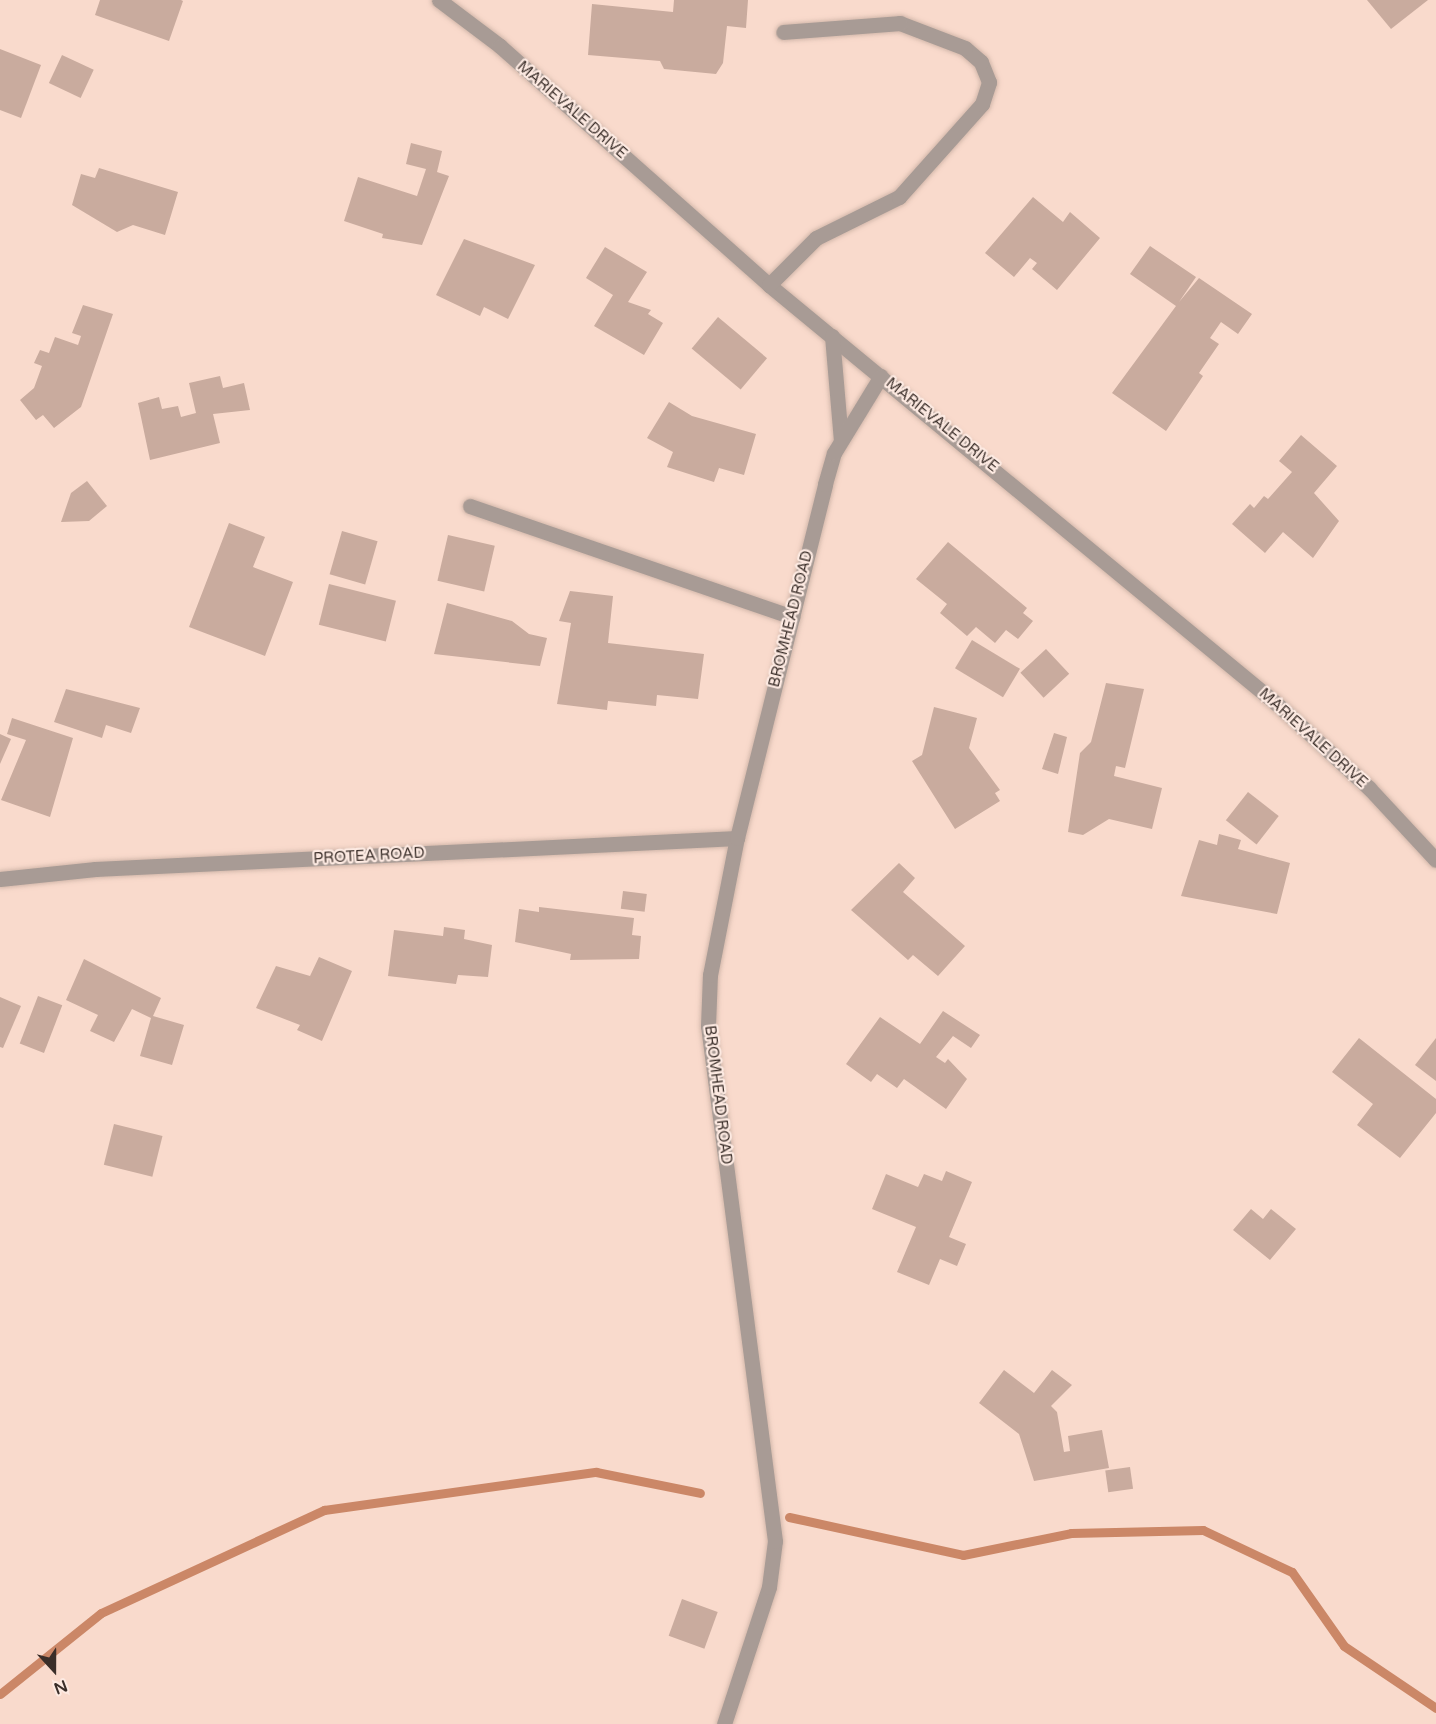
<!DOCTYPE html>
<html>
<head>
<meta charset="utf-8">
<style>
  body { margin:0 }
  #map { position:relative; width:1436px; height:1724px; overflow:hidden; background:#f9dacc; font-family:"Varela Round",sans-serif }
  div>[style] { position:absolute }
  .stream>* { height:9px; margin:-4.5px; padding:0 4.5px; transform-origin:4.5px; border-radius:4.5px; background:#cb8767 }
  .building>* { inset:0; background:#c9ab9e; transform-origin:0 0 }
  .roads { filter:drop-shadow(0 0 2px #d3b8ab) drop-shadow(0 0 2px #d3b8ab) }
  .minor>* { height:15px; margin:-7.5px; padding:0 7.5px; transform-origin:7.5px; border-radius:7.5px; background:#a89b95 }
  span { translate:-50% -50%; white-space:nowrap; text-align:center; line-height:1.15; -webkit-text-stroke:4.5px #fdeae2; paint-order:stroke }
  .street-label { font-size:15px; color:#3a2e29 }
  .north { position:absolute; left:24px; top:1640px; width:60px; height:60px; -webkit-text-stroke:4px #fdeae2; paint-order:stroke; rotate:159deg; font-size:16px; font-weight:700; line-height:24px; text-align:center; color:#3a2e29 }
  .north::after { content:''; display:block; margin:auto; width:21px; height:27px; background:#3a2e29; clip-path:polygon(50% 0,100% 100%,50% 72%,0 100%) }
</style>
</head>
<body>
<div id="map">
  <div class="stream">
    <div style="left:789px;top:1517px;width:178px;rotate:12.3deg"></div>
    <div style="left:963px;top:1555px;width:110px;rotate:-11.5deg"></div>
    <div style="left:1071px;top:1533px;width:132px;rotate:-1.3deg"></div>
    <div style="left:1203px;top:1530px;width:98px;rotate:25.3deg"></div>
    <div style="left:1292px;top:1572px;width:90px;rotate:54.9deg"></div>
    <div style="left:1344px;top:1646px;width:111px;rotate:34deg"></div>
    <div style="left:0;top:1694px;width:129px;rotate:-38.7deg"></div>
    <div style="left:101px;top:1613px;width:246px;rotate:-24.8deg"></div>
    <div style="left:324px;top:1510px;width:275px;rotate:-8deg"></div>
    <div style="left:596px;top:1472px;width:106px;rotate:11.4deg"></div>
  </div>
  <div class="building">
    <div style="clip-path:polygon(100px 0,181px 0,183px 1px,169px 41px,95px 15px)"></div>
    <div style="clip-path:polygon(674px 0,748px 0,746px 28px,727px 26px,723px 63px,716px 74px,664px 69px,660px 61px,588px 55px,592px 4px,673px 12px)"></div>
    <div style="clip-path:polygon(1367px 0,1428px 0,1391px 29px)"></div>
    <div style="clip-path:polygon(0 49px,41px 65px,21px 118px,0 110px)"></div>
    <div style="left:62px;top:55px;width:35px;height:31px;rotate:25deg"></div>
    <div style="clip-path:polygon(411px 143px,442px 151px,437px 172px,449px 176px,422px 245px,382px 238px,383px 234px,344px 221px,358px 177px,417px 196px,426px 169px,406px 164px)"></div>
    <div style="clip-path:polygon(99px 168px,178px 192px,165px 235px,133px 225px,117px 232px,72px 205px,81px 174px,95px 178px)"></div>
    <div style="clip-path:polygon(1033px 197px,1063px 222px,1070px 212px,1100px 238px,1057px 290px,1032px 269px,1037px 263px,1030px 258px,1014px 277px,985px 253px)"></div>
    <div style="clip-path:polygon(464px 239px,535px 265px,508px 319px,484px 307px,480px 316px,436px 295px)"></div>
    <div style="clip-path:polygon(1150px 246px,1196px 277px,1179px 302px,1199px 278px,1252px 314px,1238px 334px,1221px 322px,1210px 338px,1219px 344px,1199px 373px,1203px 376px,1166px 431px,1112px 393px,1176px 306px,1130px 274px)"></div>
    <div style="clip-path:polygon(605px 247px,647px 272px,628px 302px,651px 310px,648px 314px,663px 323px,644px 355px,594px 326px,613px 295px,586px 278px)"></div>
    <div style="clip-path:polygon(83px 305px,113px 314px,81px 407px,54px 428px,43px 415px,36px 420px,20px 400px,34px 388px,42px 366px,34px 363px,40px 350px,49px 353px,55px 337px,78px 345px,81px 336px,72px 333px)"></div>
    <div style="left:718px;top:317px;width:64px;height:41px;rotate:40deg"></div>
    <div style="clip-path:polygon(220px 376px,223px 388px,244px 383px,250px 410px,213px 414px,220px 443px,150px 460px,138px 403px,159px 397px,162px 409px,178px 406px,181px 417px,196px 413px,189px 383px)"></div>
    <div style="clip-path:polygon(669px 402px,692px 416px,756px 434px,744px 475px,719px 468px,714px 482px,667px 467px,673px 452px,647px 438px)"></div>
    <div style="clip-path:polygon(1301px 435px,1337px 466px,1314px 493px,1339px 521px,1313px 558px,1283px 532px,1265px 553px,1232px 524px,1250px 504px,1254px 508px,1264px 496px,1268px 499px,1292px 472px,1279px 461px)"></div>
    <div style="clip-path:polygon(87px 481px,107px 506px,89px 521px,61px 522px,71px 493px)"></div>
    <div style="clip-path:polygon(229px 523px,265px 537px,253px 567px,293px 582px,265px 656px,189px 627px)"></div>
    <div style="left:342px;top:531px;width:37px;height:45px;rotate:16deg"></div>
    <div style="left:448px;top:535px;width:48px;height:47px;rotate:13deg"></div>
    <div style="clip-path:polygon(948px 542px,1027px 608px,1023px 613px,1033px 621px,1018px 639px,1006px 630px,995px 643px,976px 627px,967px 636px,940px 613px,947px 604px,916px 579px)"></div>
    <div style="left:329px;top:584px;width:69px;height:42px;rotate:14deg"></div>
    <div style="clip-path:polygon(570px 591px,613px 596px,608px 643px,704px 654px,698px 699px,657px 695px,656px 706px,608px 701px,607px 710px,557px 704px,571px 623px,559px 621px)"></div>
    <div style="clip-path:polygon(447px 603px,512px 621px,529px 634px,547px 638px,540px 666px,434px 654px)"></div>
    <div style="left:972px;top:640px;width:56px;height:33px;rotate:31deg"></div>
    <div style="left:1046px;top:649px;width:34px;height:35px;rotate:47deg"></div>
    <div style="clip-path:polygon(1106px 683px,1144px 689px,1125px 768px,1116px 766px,1114px 776px,1162px 788px,1152px 829px,1109px 819px,1083px 835px,1068px 832px,1080px 753px,1091px 742px)"></div>
    <div style="clip-path:polygon(66px 689px,140px 708px,131px 733px,106px 725px,102px 738px,54px 722px)"></div>
    <div style="clip-path:polygon(934px 707px,977px 718px,969px 748px,1000px 790px,995px 793px,1000px 801px,955px 829px,912px 761px,922px 755px)"></div>
    <div style="clip-path:polygon(12px 718px,73px 738px,50px 817px,1px 800px,26px 740px,7px 734px)"></div>
    <div style="clip-path:polygon(1054px 733px,1067px 737px,1058px 774px,1042px 769px)"></div>
    <div style="clip-path:polygon(0 734px,11px 739px,0 764px)"></div>
    <div style="left:1248px;top:792px;width:39px;height:36px;rotate:38deg"></div>
    <div style="clip-path:polygon(1219px 834px,1241px 840px,1238px 849px,1290px 863px,1277px 914px,1181px 896px,1199px 840px,1217px 845px)"></div>
    <div style="clip-path:polygon(899px 863px,915px 878px,903px 892px,965px 946px,938px 976px,913px 955px,908px 960px,851px 910px)"></div>
    <div style="left:623px;top:891px;width:24px;height:18px;rotate:7deg"></div>
    <div style="clip-path:polygon(539px 907px,634px 918px,632px 935px,641px 936px,639px 959px,570px 960px,571px 954px,515px 942px,519px 909px,539px 912px)"></div>
    <div style="clip-path:polygon(444px 927px,465px 930px,464px 939px,492px 945px,488px 977px,458px 975px,456px 984px,388px 976px,394px 930px,443px 936px)"></div>
    <div style="clip-path:polygon(319px 957px,352px 971px,322px 1041px,297px 1030px,300px 1025px,256px 1008px,276px 966px,310px 976px)"></div>
    <div style="clip-path:polygon(84px 959px,161px 998px,153px 1016px,184px 1025px,172px 1065px,140px 1056px,151px 1018px,132px 1009px,114px 1042px,90px 1031px,98px 1015px,66px 1000px)"></div>
    <div style="left:38px;top:996px;width:26px;height:51px;rotate:21deg"></div>
    <div style="clip-path:polygon(0 997px,21px 1006px,3px 1048px,0 1047px)"></div>
    <div style="clip-path:polygon(943px 1011px,980px 1035px,971px 1048px,953px 1036px,936px 1057px,945px 1063px,948px 1059px,967px 1079px,946px 1109px,904px 1079px,897px 1088px,877px 1074px,871px 1082px,846px 1064px,880px 1017px,920px 1044px)"></div>
    <div style="clip-path:polygon(1359px 1038px,1436px 1099px,1436px 1113px,1400px 1158px,1357px 1125px,1373px 1104px,1332px 1072px)"></div>
    <div style="clip-path:polygon(1436px 1038px,1436px 1081px,1415px 1065px)"></div>
    <div style="left:114px;top:1124px;width:50px;height:42px;rotate:14deg"></div>
    <div style="clip-path:polygon(946px 1171px,972px 1182px,949px 1237px,966px 1244px,957px 1266px,940px 1259px,929px 1285px,897px 1272px,916px 1227px,872px 1209px,886px 1174px,918px 1187px,924px 1174px,942px 1181px)"></div>
    <div style="clip-path:polygon(1251px 1209px,1263px 1219px,1271px 1209px,1296px 1229px,1270px 1260px,1233px 1230px)"></div>
    <div style="clip-path:polygon(1004px 1370px,1034px 1393px,1052px 1370px,1072px 1385px,1051px 1406px,1057px 1412px,1064px 1452px,1070px 1451px,1068px 1436px,1102px 1430px,1109px 1468px,1034px 1481px,1019px 1434px,979px 1403px)"></div>
    <div style="left:1130px;top:1467px;width:22px;height:25px;rotate:82deg"></div>
    <div style="left:682px;top:1599px;width:38px;height:39px;rotate:20deg"></div>
  </div>
  <div class="roads">
    <div class="minor">
      <div style="left:439px;top:0;width:76px;rotate:37deg"></div>
      <div style="left:500px;top:46px;width:360px;rotate:41.6deg"></div>
      <div style="left:769px;top:285px;width:659px;rotate:39.52deg"></div>
      <div style="left:1277px;top:704px;width:125px;rotate:42.4deg"></div>
      <div style="left:1369px;top:788px;width:98px;rotate:47.1deg"></div>
      <div style="left:769px;top:285px;width:66px;rotate:-45deg"></div>
      <div style="left:816px;top:238px;width:93px;rotate:-26.3deg"></div>
      <div style="left:899px;top:197px;width:125px;rotate:-48.3deg"></div>
      <div style="left:982px;top:104px;width:23px;rotate:-72deg"></div>
      <div style="left:989px;top:82px;width:22px;rotate:-112deg"></div>
      <div style="left:981px;top:62px;width:21px;rotate:-139deg"></div>
      <div style="left:965px;top:48px;width:70px;rotate:-159deg"></div>
      <div style="left:900px;top:23px;width:117px;rotate:175.6deg"></div>
      <div style="left:832px;top:336px;width:104px;rotate:85.1deg"></div>
      <div style="left:470px;top:506px;width:341px;rotate:19deg"></div>
      <div style="left:0;top:879px;width:96px;rotate:-6deg"></div>
      <div style="left:95px;top:869px;width:643px;rotate:-2.76deg"></div>
      <div style="left:724px;top:1724px;width:144px;rotate:-71.8deg"></div>
      <div style="left:769px;top:1587px;width:46px;rotate:-82.6deg"></div>
      <div style="left:775px;top:1541px;width:519px;rotate:-97.41deg"></div>
      <div style="left:708px;top:1026px;width:51px;rotate:-87.8deg"></div>
      <div style="left:710px;top:975px;width:140px;rotate:-78.9deg"></div>
      <div style="left:737px;top:838px;width:365px;rotate:-76deg"></div>
      <div style="left:825px;top:484px;width:32px;rotate:-74deg"></div>
      <div style="left:834px;top:453px;width:90px;rotate:-58.6deg"></div>
    </div>
  </div>
  <div class="street-label">
    <span style="left:572px;top:110px;rotate:41deg">MARIEVALE DRIVE</span>
    <span style="left:942px;top:425px;rotate:39deg">MARIEVALE DRIVE</span>
    <span style="left:791px;top:619px;rotate:-76deg">BROMHEAD ROAD</span>
    <span style="left:1313px;top:738px;rotate:42deg">MARIEVALE DRIVE</span>
    <span style="left:369px;top:856px;rotate:-3deg">PROTEA ROAD</span>
    <span style="left:718px;top:1095px;rotate:83deg">BROMHEAD ROAD</span>
  </div>
  <div class="north">N</div>
</div>
</body>
</html>
